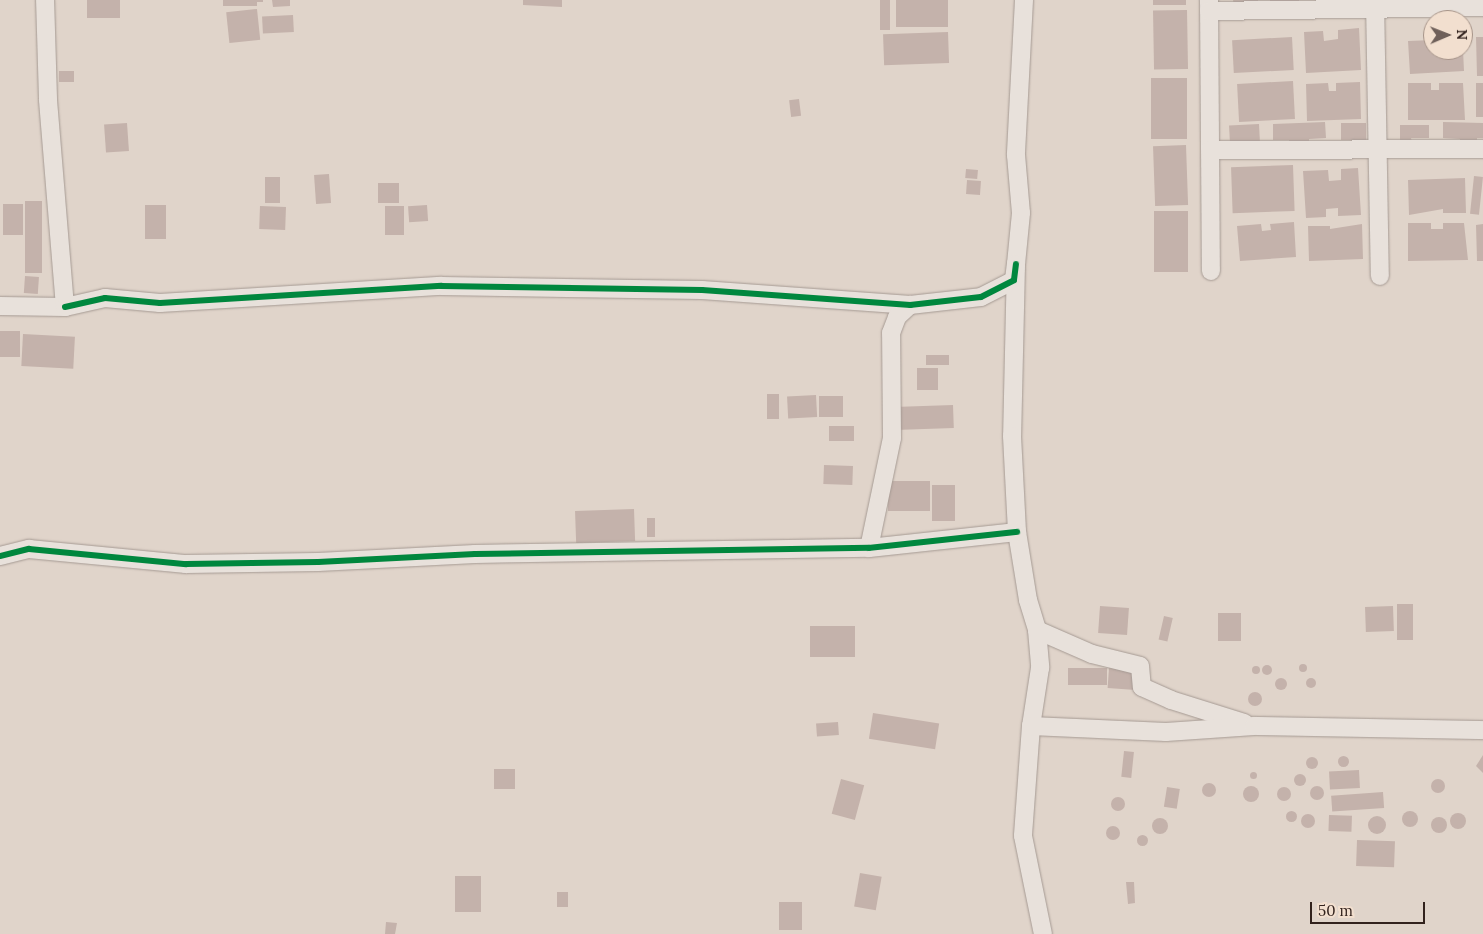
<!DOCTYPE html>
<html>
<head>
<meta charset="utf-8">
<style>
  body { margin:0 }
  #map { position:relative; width:1483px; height:934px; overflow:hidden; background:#e0d4ca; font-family:Lora,serif }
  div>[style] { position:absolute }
  .building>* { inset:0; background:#c4b2ab; transform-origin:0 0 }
  .round { border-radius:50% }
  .roads { filter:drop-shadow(0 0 1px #a59a93) drop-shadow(0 0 1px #a59a93) }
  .street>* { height:18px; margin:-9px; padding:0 9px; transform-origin:9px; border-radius:9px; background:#e8e1db }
  .cycleway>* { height:6px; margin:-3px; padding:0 3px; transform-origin:3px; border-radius:3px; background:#00873e }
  span { translate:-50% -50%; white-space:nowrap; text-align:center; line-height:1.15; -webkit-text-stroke:4px #f2dfcf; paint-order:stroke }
  .north { position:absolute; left:1423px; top:10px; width:50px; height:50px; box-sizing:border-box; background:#f2dfcf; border:1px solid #a59388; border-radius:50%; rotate:89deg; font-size:14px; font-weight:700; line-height:20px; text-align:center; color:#32221d }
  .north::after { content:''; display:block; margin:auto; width:18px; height:22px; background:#6f605a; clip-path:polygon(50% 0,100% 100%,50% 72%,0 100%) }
  .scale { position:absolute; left:1310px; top:902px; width:115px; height:22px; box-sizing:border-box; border:2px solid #32221d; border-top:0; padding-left:6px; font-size:15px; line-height:18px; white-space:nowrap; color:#32221d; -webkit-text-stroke:4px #f2dfcf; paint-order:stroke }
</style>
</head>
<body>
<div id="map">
  <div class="building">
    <div style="left:87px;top:0;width:33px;height:18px"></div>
    <div style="clip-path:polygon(223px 0,263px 0,263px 2px,257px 2px,257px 6px,223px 6px)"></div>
    <div style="clip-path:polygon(272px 0,290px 0,290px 6px,273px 7px)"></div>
    <div style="clip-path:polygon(523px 0,562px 0,562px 7px,523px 5px)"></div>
    <div style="left:880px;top:0;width:10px;height:30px"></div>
    <div style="left:896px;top:0;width:52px;height:27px"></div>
    <div style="left:1153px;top:0;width:33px;height:5px"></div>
    <div style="clip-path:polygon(1233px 0,1258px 0,1258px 4px,1234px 6px)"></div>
    <div style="clip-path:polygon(1270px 0,1299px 0,1299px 4px,1270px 5px)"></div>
    <div style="left:257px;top:9px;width:31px;height:31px;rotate:84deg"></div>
    <div style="left:1187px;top:10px;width:59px;height:34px;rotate:89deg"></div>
    <div style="left:293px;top:15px;width:17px;height:31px;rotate:87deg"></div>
    <div style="clip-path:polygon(1359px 28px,1361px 70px,1306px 73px,1304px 32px,1323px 31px,1324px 41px,1338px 39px,1338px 30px)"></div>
    <div style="left:948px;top:32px;width:31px;height:65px;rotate:88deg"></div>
    <div style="left:1292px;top:37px;width:33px;height:60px;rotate:87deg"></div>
    <div style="clip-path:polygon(1476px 37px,1483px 37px,1483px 76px,1477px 76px)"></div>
    <div style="clip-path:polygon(1433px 40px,1433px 50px,1463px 50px,1464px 71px,1410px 74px,1408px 41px)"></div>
    <div style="left:59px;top:71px;width:15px;height:11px"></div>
    <div style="left:1151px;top:78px;width:36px;height:61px"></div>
    <div style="left:1293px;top:81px;width:38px;height:56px;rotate:87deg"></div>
    <div style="clip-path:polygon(1360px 82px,1361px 119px,1307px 121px,1306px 84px,1328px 83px,1329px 91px,1336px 91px,1336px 83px)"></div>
    <div style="clip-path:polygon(1408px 83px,1431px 83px,1431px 90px,1439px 90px,1439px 83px,1463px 83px,1465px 120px,1408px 120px)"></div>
    <div style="left:1476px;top:83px;width:7px;height:34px"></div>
    <div style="left:799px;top:99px;width:17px;height:10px;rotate:83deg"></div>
    <div style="clip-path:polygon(1325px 122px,1326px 138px,1309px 139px,1309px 144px,1289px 145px,1289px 140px,1273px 140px,1273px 124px)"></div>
    <div style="clip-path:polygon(1443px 122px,1483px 123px,1483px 138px,1477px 138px,1477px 145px,1460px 144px,1460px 139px,1443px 138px)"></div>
    <div style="left:127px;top:123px;width:28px;height:23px;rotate:86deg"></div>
    <div style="left:1341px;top:123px;width:25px;height:17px"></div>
    <div style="left:1259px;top:124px;width:20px;height:30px;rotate:87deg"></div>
    <div style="clip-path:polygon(1400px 125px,1429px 125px,1429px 138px,1411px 138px,1412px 142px,1400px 142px)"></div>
    <div style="left:1186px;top:145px;width:60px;height:33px;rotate:88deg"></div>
    <div style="left:1293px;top:165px;width:46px;height:62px;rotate:88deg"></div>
    <div style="clip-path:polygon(1358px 168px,1361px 215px,1338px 216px,1338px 208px,1326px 209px,1326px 217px,1306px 218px,1303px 171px,1328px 170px,1329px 181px,1341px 180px,1341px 169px)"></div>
    <div style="left:966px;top:169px;width:12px;height:9px;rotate:5deg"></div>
    <div style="left:329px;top:174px;width:29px;height:15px;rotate:86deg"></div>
    <div style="left:1474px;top:176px;width:9px;height:38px;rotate:6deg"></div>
    <div style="left:265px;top:177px;width:15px;height:26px"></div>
    <div style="clip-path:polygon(1465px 178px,1466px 213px,1443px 213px,1443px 209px,1409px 215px,1408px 180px)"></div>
    <div style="left:967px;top:180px;width:14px;height:14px;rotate:4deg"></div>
    <div style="left:378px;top:183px;width:21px;height:20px"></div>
    <div style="left:25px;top:201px;width:17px;height:72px"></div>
    <div style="left:3px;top:204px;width:20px;height:31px"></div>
    <div style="left:145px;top:205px;width:21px;height:34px"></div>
    <div style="left:427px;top:205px;width:16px;height:19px;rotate:86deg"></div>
    <div style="left:260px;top:206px;width:26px;height:23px;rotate:2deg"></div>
    <div style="left:385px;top:206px;width:19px;height:29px"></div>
    <div style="left:1154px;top:211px;width:34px;height:61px"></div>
    <div style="clip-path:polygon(1294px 222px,1296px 257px,1240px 261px,1237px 226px,1261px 224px,1262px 231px,1271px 230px,1270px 224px)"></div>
    <div style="clip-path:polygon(1408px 223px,1431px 223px,1431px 229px,1443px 229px,1443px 223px,1464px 223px,1468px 260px,1408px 261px)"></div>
    <div style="clip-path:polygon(1362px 224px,1363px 259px,1309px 261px,1308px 226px,1330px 226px,1330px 229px)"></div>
    <div style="clip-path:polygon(1483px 224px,1483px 261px,1477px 261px,1476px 225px)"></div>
    <div style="left:25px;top:276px;width:14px;height:17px;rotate:4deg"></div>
    <div style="left:0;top:331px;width:20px;height:26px"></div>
    <div style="left:23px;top:334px;width:52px;height:32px;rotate:3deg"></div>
    <div style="left:926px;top:355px;width:23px;height:10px"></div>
    <div style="left:917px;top:368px;width:21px;height:22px"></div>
    <div style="left:767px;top:394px;width:12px;height:25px"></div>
    <div style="left:816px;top:395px;width:22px;height:29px;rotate:87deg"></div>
    <div style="left:819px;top:396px;width:24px;height:21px"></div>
    <div style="left:953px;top:405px;width:23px;height:59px;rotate:88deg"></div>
    <div style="left:854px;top:426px;width:15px;height:25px;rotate:90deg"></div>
    <div style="left:824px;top:465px;width:29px;height:19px;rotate:2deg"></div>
    <div style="left:930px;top:481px;width:30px;height:42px;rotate:90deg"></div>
    <div style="left:932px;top:485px;width:23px;height:36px"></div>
    <div style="left:634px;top:509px;width:32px;height:59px;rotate:88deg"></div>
    <div style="left:647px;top:518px;width:8px;height:19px"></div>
    <div style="left:1397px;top:604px;width:16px;height:36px"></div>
    <div style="left:1100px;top:606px;width:29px;height:27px;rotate:4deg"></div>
    <div style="left:1393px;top:606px;width:25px;height:28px;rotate:88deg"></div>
    <div style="left:1241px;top:613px;width:28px;height:23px;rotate:90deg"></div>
    <div style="left:1164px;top:616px;width:9px;height:24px;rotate:13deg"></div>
    <div style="left:855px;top:626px;width:31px;height:45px;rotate:90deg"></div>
    <div class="round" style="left:1299px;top:664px;width:8px;height:8px"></div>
    <div class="round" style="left:1262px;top:665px;width:10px;height:10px"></div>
    <div class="round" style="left:1252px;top:666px;width:8px;height:8px"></div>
    <div style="left:1107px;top:668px;width:17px;height:39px;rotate:90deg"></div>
    <div style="left:1109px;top:668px;width:28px;height:20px;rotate:4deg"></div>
    <div class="round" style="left:1275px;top:678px;width:12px;height:12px"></div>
    <div class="round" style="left:1306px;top:678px;width:10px;height:10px"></div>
    <div class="round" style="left:1248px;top:692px;width:14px;height:14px"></div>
    <div style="left:873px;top:713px;width:67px;height:26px;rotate:9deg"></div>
    <div style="left:838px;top:722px;width:13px;height:22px;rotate:86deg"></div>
    <div style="left:1124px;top:751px;width:10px;height:26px;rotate:6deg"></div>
    <div style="clip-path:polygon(1483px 755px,1483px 773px,1476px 766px)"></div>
    <div class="round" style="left:1337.5px;top:755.5px;width:11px;height:11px"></div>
    <div class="round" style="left:1306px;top:757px;width:12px;height:12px"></div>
    <div style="left:494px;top:769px;width:21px;height:20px"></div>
    <div style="left:1359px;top:770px;width:18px;height:30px;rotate:87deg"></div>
    <div class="round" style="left:1249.5px;top:771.5px;width:7px;height:7px"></div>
    <div class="round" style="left:1294px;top:774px;width:12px;height:12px"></div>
    <div class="round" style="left:1431px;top:779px;width:14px;height:14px"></div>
    <div style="left:841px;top:779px;width:24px;height:36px;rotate:15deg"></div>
    <div class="round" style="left:1202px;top:783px;width:14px;height:14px"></div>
    <div class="round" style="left:1243px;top:786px;width:16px;height:16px"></div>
    <div class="round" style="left:1310px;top:786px;width:14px;height:14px"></div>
    <div class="round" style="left:1277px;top:787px;width:14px;height:14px"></div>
    <div style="left:1167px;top:787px;width:13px;height:20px;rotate:9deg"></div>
    <div style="left:1383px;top:792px;width:16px;height:52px;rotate:86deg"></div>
    <div class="round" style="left:1111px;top:797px;width:14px;height:14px"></div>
    <div class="round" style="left:1285.5px;top:810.5px;width:11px;height:11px"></div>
    <div class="round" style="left:1402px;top:811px;width:16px;height:16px"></div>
    <div class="round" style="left:1450px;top:813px;width:16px;height:16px"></div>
    <div class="round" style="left:1301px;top:814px;width:14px;height:14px"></div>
    <div style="left:1329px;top:815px;width:23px;height:16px;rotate:2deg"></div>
    <div class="round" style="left:1368px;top:816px;width:18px;height:18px"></div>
    <div class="round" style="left:1431px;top:817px;width:16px;height:16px"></div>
    <div class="round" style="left:1152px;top:818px;width:16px;height:16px"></div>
    <div class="round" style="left:1106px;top:826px;width:14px;height:14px"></div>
    <div class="round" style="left:1136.5px;top:834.5px;width:11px;height:11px"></div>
    <div style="left:1357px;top:840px;width:38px;height:26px;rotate:2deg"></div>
    <div style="left:860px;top:873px;width:22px;height:34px;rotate:10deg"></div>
    <div style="left:455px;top:876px;width:26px;height:36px"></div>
    <div style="clip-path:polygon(1126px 882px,1134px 882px,1135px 903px,1128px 904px)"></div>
    <div style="left:557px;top:892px;width:11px;height:15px"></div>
    <div style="left:779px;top:902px;width:23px;height:28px"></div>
    <div style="clip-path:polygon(386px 922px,397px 923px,395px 934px,385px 934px)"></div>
  </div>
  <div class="roads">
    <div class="street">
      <div style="left:1024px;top:0;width:155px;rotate:93deg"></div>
      <div style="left:1016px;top:155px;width:58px;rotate:85.1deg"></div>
      <div style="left:1021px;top:213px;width:51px;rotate:95.6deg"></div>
      <div style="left:1016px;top:264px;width:172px;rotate:91.3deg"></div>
      <div style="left:1012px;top:436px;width:96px;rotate:87deg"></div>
      <div style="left:1017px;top:532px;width:69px;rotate:80.8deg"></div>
      <div style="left:1028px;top:600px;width:31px;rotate:73deg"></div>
      <div style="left:1037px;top:630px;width:38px;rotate:85deg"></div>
      <div style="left:1040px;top:668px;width:59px;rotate:98.8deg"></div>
      <div style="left:1031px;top:726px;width:110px;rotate:94.2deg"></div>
      <div style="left:1023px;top:836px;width:100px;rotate:78.5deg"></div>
      <div style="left:1209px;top:0;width:271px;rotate:89.6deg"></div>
      <div style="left:1375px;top:0;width:276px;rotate:89deg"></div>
      <div style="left:1209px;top:11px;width:274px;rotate:-0.8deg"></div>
      <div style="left:1210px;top:150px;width:273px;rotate:-0.2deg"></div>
      <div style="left:0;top:306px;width:65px;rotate:0.9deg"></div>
      <div style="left:65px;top:307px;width:209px;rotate:-94.7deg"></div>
      <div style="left:48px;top:99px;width:99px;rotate:-91.7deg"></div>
      <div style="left:65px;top:307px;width:41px;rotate:-12.7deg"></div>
      <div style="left:105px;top:298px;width:55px;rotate:5.2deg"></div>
      <div style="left:160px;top:303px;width:282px;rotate:-3.5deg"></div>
      <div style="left:441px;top:286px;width:261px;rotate:0.9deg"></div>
      <div style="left:702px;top:290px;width:209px;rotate:4.1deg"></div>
      <div style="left:910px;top:305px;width:71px;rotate:-6.4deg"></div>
      <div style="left:981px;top:297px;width:37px;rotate:-27deg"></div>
      <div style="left:1014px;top:280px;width:16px;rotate:-83deg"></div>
      <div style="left:869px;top:548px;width:112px;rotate:-78.2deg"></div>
      <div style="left:892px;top:438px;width:105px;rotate:-90.5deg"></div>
      <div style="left:891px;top:333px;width:17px;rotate:-69deg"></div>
      <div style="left:897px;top:317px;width:18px;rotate:-43deg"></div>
      <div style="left:0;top:556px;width:30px;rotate:-14deg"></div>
      <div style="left:29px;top:549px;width:158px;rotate:5.5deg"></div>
      <div style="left:186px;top:564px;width:132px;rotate:-0.9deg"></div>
      <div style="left:318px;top:562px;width:157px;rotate:-2.9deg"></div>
      <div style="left:475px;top:554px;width:394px;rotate:-0.9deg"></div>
      <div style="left:869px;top:548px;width:149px;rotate:-6.2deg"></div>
      <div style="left:1037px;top:630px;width:60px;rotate:23.6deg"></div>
      <div style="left:1092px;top:654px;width:49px;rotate:14deg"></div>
      <div style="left:1140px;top:666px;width:21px;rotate:85deg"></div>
      <div style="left:1142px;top:687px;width:32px;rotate:24deg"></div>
      <div style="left:1171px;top:700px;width:77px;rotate:17.5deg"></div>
      <div style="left:1031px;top:726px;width:135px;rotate:2.5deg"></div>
      <div style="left:1166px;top:732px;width:88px;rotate:-3.9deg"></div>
      <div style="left:1254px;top:726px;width:229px;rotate:1deg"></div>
    </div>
  </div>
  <div class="cycleway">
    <div style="left:65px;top:307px;width:41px;rotate:-12.7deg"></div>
    <div style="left:105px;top:298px;width:55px;rotate:5.2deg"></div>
    <div style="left:160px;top:303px;width:282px;rotate:-3.5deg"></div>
    <div style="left:441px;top:286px;width:261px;rotate:0.9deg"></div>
    <div style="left:702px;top:290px;width:209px;rotate:4.1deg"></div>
    <div style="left:910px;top:305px;width:71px;rotate:-6.4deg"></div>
    <div style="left:981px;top:297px;width:37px;rotate:-27deg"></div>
    <div style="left:1014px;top:280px;width:16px;rotate:-83deg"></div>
    <div style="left:0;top:556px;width:30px;rotate:-14deg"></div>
    <div style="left:29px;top:549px;width:158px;rotate:5.5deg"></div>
    <div style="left:186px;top:564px;width:132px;rotate:-0.9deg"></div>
    <div style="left:318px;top:562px;width:157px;rotate:-2.9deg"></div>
    <div style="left:475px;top:554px;width:394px;rotate:-0.9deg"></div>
    <div style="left:869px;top:548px;width:149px;rotate:-6.2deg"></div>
  </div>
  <div class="north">N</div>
  <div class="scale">50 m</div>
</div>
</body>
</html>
